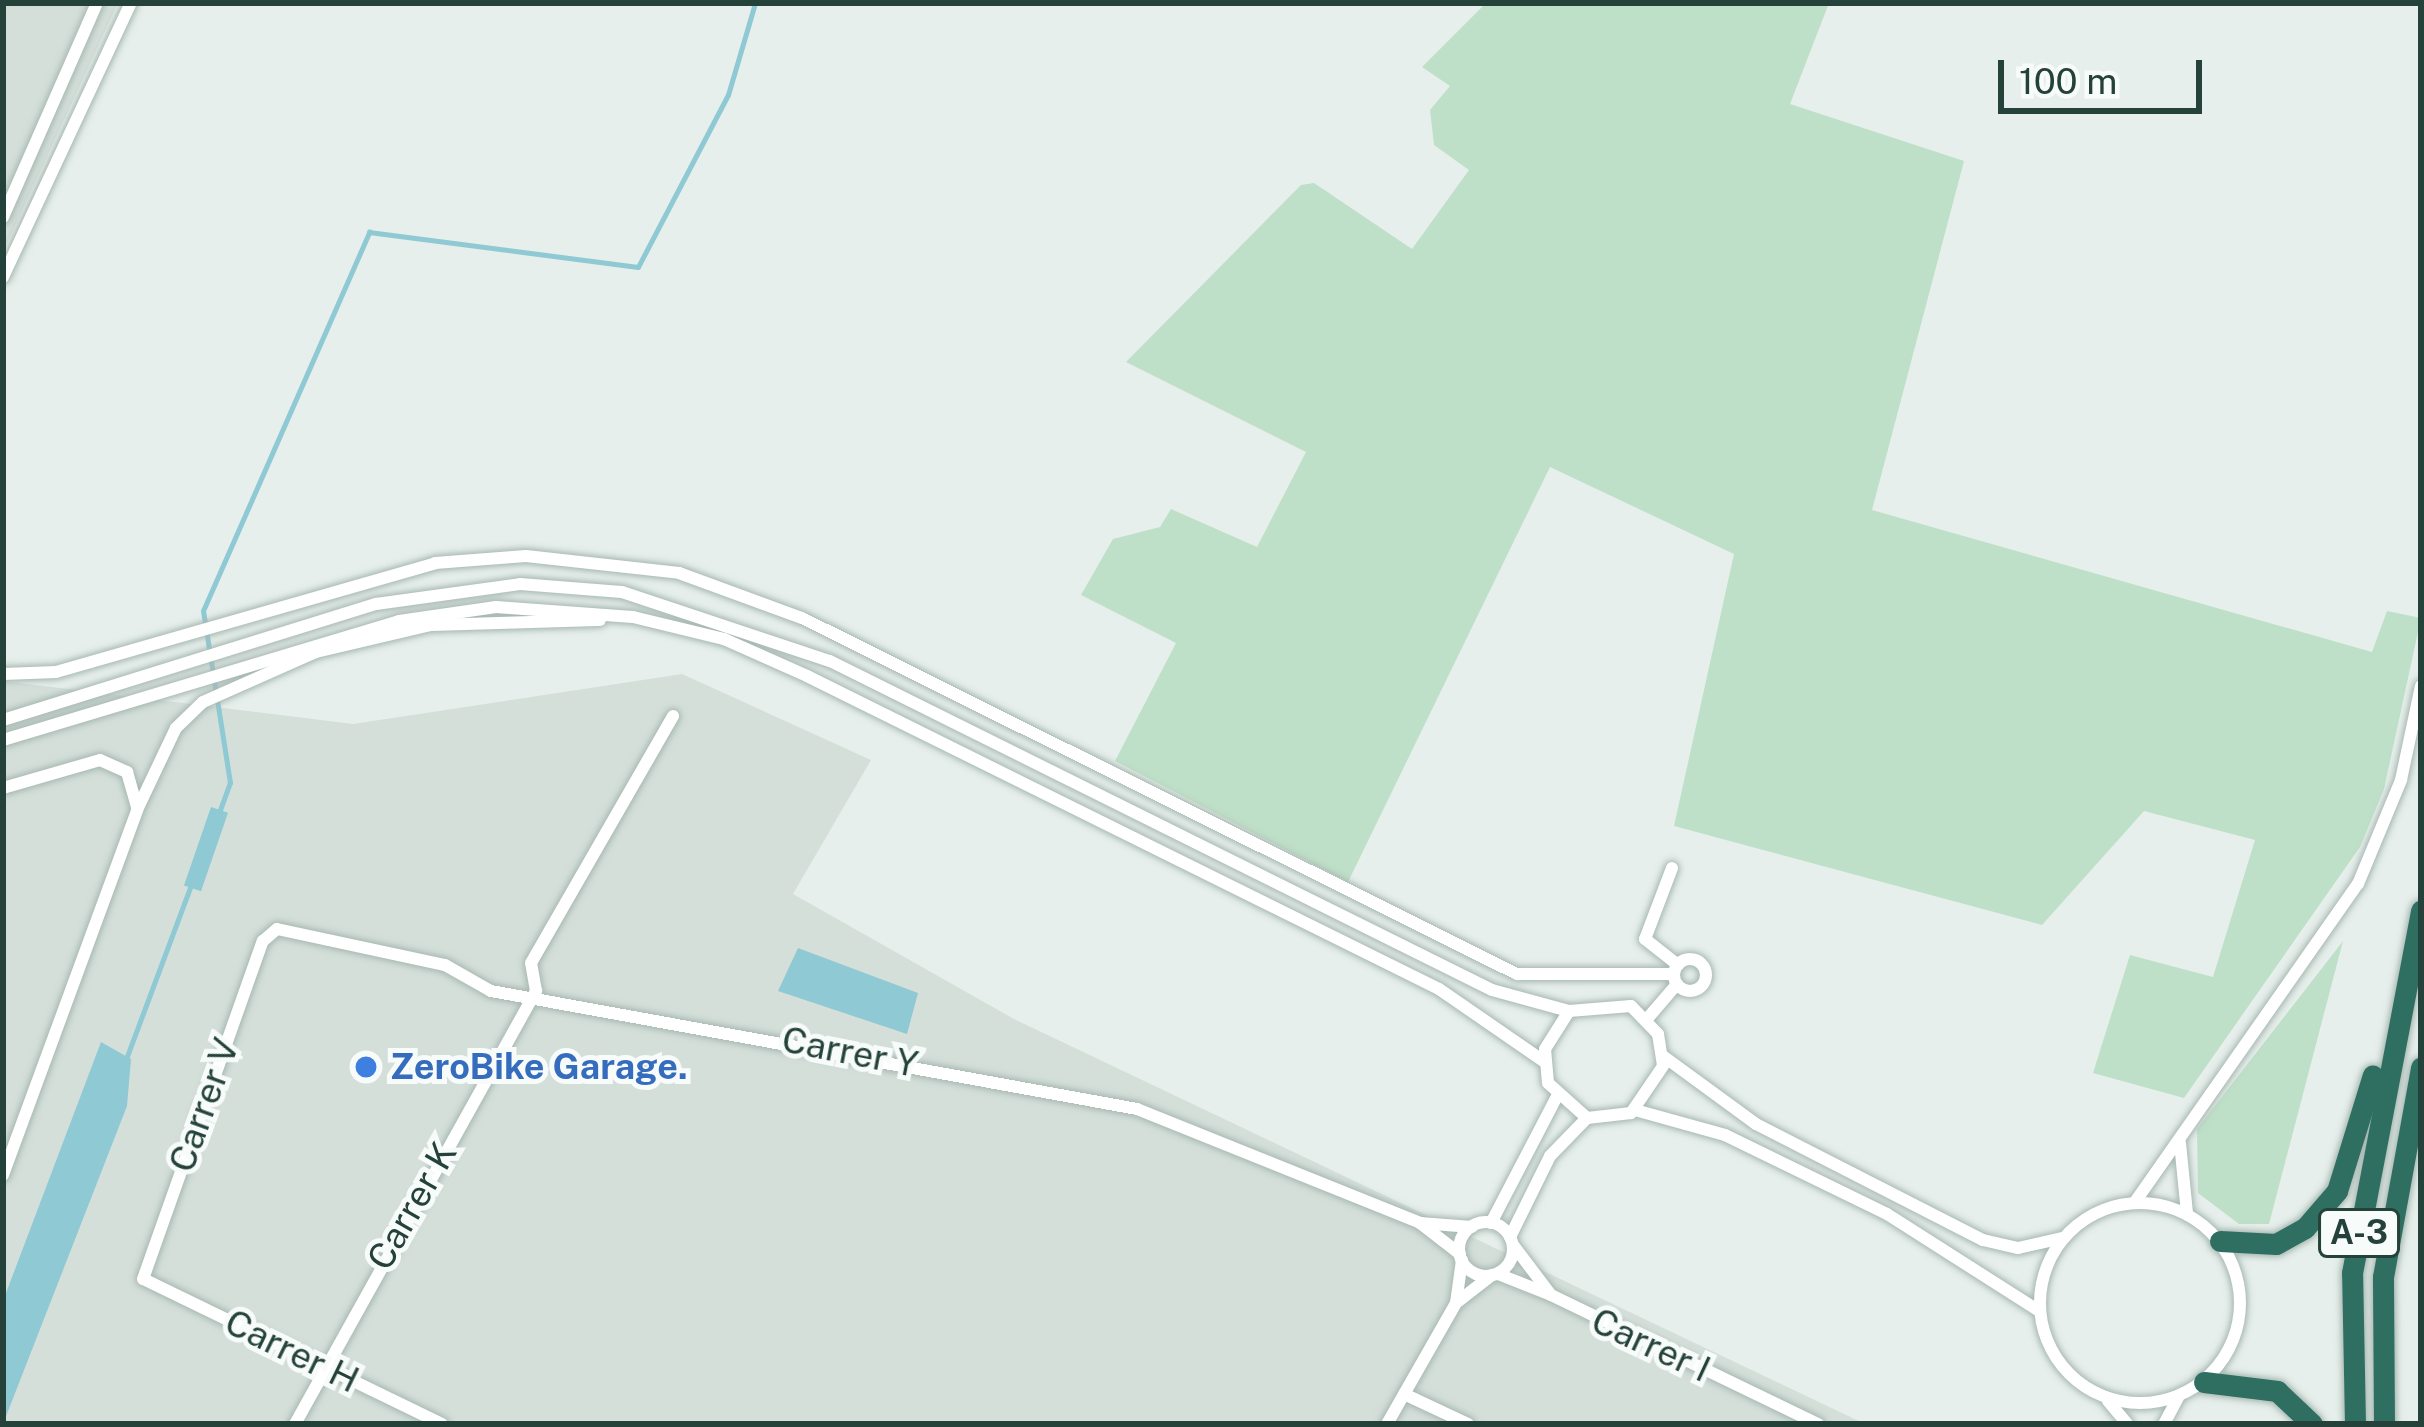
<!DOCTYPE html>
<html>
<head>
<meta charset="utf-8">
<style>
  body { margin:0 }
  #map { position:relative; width:2424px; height:1427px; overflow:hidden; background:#e6efeb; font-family:"Public Sans",sans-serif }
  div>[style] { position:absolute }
  .built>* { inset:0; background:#d4dfda }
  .green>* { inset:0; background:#bfe0c8 }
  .water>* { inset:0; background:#8ec9d4; transform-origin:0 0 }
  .stream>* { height:4.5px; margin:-2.25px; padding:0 2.25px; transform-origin:2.25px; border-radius:2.25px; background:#8ec9d4 }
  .roads { filter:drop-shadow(0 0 3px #a8b8b2) drop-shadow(0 0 3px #a8b8b2) }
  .street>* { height:12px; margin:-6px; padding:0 6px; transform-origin:6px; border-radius:6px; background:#fff }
  .street>.ring { margin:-6px; padding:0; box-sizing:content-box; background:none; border:12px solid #fff; border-radius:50% }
  .highway>* { height:21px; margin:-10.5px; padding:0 10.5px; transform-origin:10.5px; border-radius:10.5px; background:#2f6f62 }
  .dots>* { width:33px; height:33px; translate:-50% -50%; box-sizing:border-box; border:6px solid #f7fbf9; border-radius:50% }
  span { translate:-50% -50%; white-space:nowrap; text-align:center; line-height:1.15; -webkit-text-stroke:10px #f7fbf9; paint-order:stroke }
  .shield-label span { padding:3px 9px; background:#f7fbf9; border:3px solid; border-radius:9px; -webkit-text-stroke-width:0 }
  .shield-label { font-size:33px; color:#24423a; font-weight:700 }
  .street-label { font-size:36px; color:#24423a }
  .shop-label { font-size:36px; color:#366cbe; font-weight:700 }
  .left { translate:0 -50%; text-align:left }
  .frame { position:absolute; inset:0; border:6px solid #24423a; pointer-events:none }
  .scale { position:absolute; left:1998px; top:60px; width:204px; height:54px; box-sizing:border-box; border:6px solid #24423a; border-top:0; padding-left:15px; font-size:36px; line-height:42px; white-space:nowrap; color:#24423a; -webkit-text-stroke:9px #f7fbf9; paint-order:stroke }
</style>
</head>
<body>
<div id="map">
  <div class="built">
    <div style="clip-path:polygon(3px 3px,118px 3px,3px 252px)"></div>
    <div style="clip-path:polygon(682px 674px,871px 760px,793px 894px,1014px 1019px,1865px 1424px,3px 1424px,3px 681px,353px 724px)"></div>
  </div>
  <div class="green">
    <div style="clip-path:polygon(1486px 3px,1829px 3px,1790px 104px,1964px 161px,1872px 510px,2372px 652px,2387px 611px,2421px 618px,2384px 789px,2360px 847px,2184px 1098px,2093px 1073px,2130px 955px,2213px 977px,2255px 840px,2144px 811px,2042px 925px,1674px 826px,1734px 554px,1550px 467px,1348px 882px,1115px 761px,1176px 643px,1081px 595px,1113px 539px,1160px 527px,1171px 509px,1257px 547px,1306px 452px,1126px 362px,1301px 185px,1314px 183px,1412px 249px,1469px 170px,1434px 145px,1430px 110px,1450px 86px,1422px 67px)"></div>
    <div style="clip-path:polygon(2343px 941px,2269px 1224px,2239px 1224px,2198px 1193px,2197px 1129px)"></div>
  </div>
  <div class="water">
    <div style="left:211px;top:807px;width:18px;height:83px;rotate:19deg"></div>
    <div style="clip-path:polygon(798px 948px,918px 993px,907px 1034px,778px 991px)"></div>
    <div style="clip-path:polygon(101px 1042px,131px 1059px,127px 1106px,3px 1424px,3px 1301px)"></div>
  </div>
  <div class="stream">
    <div style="left:220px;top:810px;width:29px;rotate:-70deg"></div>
    <div style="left:230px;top:783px;width:174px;rotate:-98.9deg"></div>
    <div style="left:203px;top:611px;width:414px;rotate:-66.3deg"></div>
    <div style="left:369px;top:232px;width:271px;rotate:7.4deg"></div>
    <div style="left:638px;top:267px;width:194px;rotate:-62.4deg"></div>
    <div style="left:728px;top:95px;width:96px;rotate:-73.6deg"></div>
    <div style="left:126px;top:1059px;width:183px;rotate:-69.5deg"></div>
  </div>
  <div class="roads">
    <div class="street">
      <div style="left:3px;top:217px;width:234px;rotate:-66.3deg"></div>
      <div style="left:3px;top:277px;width:302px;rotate:-65deg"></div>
      <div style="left:3px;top:674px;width:53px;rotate:-2.2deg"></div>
      <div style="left:56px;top:672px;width:394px;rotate:-16deg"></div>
      <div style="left:435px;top:563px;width:91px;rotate:-4.4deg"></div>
      <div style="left:526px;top:556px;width:154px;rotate:6.3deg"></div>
      <div style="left:679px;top:573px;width:131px;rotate:20.1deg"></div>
      <div style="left:802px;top:618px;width:799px;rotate:26.47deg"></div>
      <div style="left:1517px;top:974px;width:157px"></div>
      <div style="left:3px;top:720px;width:391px;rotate:-17.3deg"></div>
      <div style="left:376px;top:604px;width:145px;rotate:-7.9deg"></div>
      <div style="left:520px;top:584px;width:102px;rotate:4.5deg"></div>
      <div style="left:622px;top:592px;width:219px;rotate:18.4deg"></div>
      <div style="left:830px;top:661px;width:739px;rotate:26.43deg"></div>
      <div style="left:1492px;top:990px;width:80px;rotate:15.3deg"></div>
      <div style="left:1569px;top:1011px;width:62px;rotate:-4.6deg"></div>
      <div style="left:1631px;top:1006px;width:39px;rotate:46deg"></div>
      <div style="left:1658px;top:1034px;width:32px;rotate:81deg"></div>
      <div style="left:1663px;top:1066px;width:57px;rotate:124.2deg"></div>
      <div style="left:1631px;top:1113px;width:44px;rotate:173.5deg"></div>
      <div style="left:1587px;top:1118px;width:52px;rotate:-138.1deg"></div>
      <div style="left:1548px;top:1083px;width:34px;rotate:-95deg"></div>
      <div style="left:1545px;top:1049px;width:45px;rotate:-57.7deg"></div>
      <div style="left:3px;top:740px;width:413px;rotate:-16.7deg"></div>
      <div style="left:399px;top:621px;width:98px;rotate:-8.2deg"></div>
      <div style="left:496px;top:607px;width:137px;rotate:4.2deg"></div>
      <div style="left:633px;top:617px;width:94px;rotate:13.6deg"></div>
      <div style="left:724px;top:639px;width:91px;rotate:24deg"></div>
      <div style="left:807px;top:676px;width:705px;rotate:26.35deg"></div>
      <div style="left:1439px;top:989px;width:129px;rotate:34.6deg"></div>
      <div style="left:3px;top:788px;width:101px;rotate:-16.1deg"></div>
      <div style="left:100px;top:760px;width:30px;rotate:24deg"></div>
      <div style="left:127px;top:772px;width:37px;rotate:74deg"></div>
      <div style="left:1672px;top:868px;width:76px;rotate:110.8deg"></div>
      <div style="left:1645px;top:939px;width:42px;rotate:38.2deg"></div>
      <div class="ring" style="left:1674px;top:959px;width:20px;height:20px"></div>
      <div style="left:536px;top:991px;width:28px;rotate:-100deg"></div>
      <div style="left:531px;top:963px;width:285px;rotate:-60.1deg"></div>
      <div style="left:1647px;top:1019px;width:46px;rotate:-49.4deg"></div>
      <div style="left:1663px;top:1056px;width:115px;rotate:36.2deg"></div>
      <div style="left:1756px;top:1124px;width:255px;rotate:27.1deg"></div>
      <div style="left:1983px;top:1240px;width:36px;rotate:13deg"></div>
      <div style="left:2018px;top:1248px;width:45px;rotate:-12.8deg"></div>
      <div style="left:1635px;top:1110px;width:93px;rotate:15.5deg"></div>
      <div style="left:1725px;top:1135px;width:180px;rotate:26deg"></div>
      <div style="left:1887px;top:1214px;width:180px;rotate:32.5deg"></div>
      <div style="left:2180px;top:1143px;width:70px;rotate:84.3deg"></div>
      <div style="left:3px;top:1175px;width:389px;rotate:-69.8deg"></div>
      <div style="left:137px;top:810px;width:91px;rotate:-64.6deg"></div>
      <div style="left:176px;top:728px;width:37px;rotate:-44deg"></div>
      <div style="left:203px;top:702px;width:124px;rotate:-23.9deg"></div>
      <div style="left:316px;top:652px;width:117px;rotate:-13.3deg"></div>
      <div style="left:430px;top:625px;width:170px;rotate:-1.7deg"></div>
      <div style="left:2135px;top:1202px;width:388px;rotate:-55deg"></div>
      <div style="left:2358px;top:884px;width:113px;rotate:-67.5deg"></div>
      <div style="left:2401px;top:780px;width:96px;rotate:-78deg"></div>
      <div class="ring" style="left:2040px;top:1203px;width:188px;height:188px"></div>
      <div class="ring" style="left:1459px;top:1222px;width:42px;height:42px"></div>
      <div style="left:1491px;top:1223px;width:143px;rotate:-62.5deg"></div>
      <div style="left:1510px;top:1237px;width:90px;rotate:-63.7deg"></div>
      <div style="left:1550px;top:1156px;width:53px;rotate:-45.8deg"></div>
      <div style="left:1460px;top:1254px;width:51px;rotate:-142.2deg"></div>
      <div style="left:1420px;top:1223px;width:52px;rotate:4.4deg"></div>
      <div style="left:1462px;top:1260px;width:43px;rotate:97.9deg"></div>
      <div style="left:1456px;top:1303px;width:46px;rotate:-37.9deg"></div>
      <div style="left:1498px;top:1274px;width:57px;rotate:21.6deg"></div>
      <div style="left:1551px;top:1295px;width:61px;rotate:-127.1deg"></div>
      <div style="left:1551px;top:1295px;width:297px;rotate:25.8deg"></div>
      <div style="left:1404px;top:1394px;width:71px;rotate:25.1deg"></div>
      <div style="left:2108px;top:1401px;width:30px;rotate:50deg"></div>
      <div style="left:295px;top:1424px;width:496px;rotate:-60.9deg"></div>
      <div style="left:442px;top:1424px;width:332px;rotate:-154.1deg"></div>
      <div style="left:143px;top:1279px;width:359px;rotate:-70.5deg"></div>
      <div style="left:263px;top:941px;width:18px;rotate:-41deg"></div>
      <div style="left:277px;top:929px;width:172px;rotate:12.1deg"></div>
      <div style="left:445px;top:965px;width:53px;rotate:29.5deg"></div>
      <div style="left:491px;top:991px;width:657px;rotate:10.35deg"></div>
      <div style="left:1137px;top:1109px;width:305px;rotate:21.9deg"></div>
      <div style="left:1387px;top:1424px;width:139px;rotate:-60.3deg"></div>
      <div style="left:2164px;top:1424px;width:30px;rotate:-62deg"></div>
    </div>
    <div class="highway">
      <div style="left:2220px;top:1241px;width:56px;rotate:3.1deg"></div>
      <div style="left:2276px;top:1244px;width:33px;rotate:-29deg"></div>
      <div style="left:2305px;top:1228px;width:49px;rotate:-49.1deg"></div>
      <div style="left:2337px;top:1191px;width:121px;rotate:-72.8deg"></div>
      <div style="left:2204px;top:1382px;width:74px;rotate:7deg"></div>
      <div style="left:2277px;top:1391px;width:48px;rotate:43.3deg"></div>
      <div style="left:2355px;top:1424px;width:151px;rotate:-91.1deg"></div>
      <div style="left:2352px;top:1273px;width:369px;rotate:-79.2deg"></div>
      <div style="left:2384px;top:1424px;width:147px;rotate:-90.4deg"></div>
      <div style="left:2383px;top:1277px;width:213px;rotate:-79.7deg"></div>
    </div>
  </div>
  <div class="dots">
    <div style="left:366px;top:1067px;background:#3f7fe0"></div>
  </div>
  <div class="shield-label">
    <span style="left:2359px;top:1233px">A-3</span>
  </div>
  <div class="street-label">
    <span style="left:850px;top:1052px;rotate:11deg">Carrer Y</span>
    <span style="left:204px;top:1105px;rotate:-70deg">Carrer V</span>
    <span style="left:412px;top:1206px;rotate:-60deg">Carrer K</span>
    <span style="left:1651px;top:1345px;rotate:25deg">Carrer I</span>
    <span style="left:292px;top:1351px;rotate:26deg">Carrer H</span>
  </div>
  <div class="shop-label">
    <span class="left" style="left:390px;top:1067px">ZeroBike Garage.</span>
  </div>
  <div class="frame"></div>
  <div class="scale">100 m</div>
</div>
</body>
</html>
